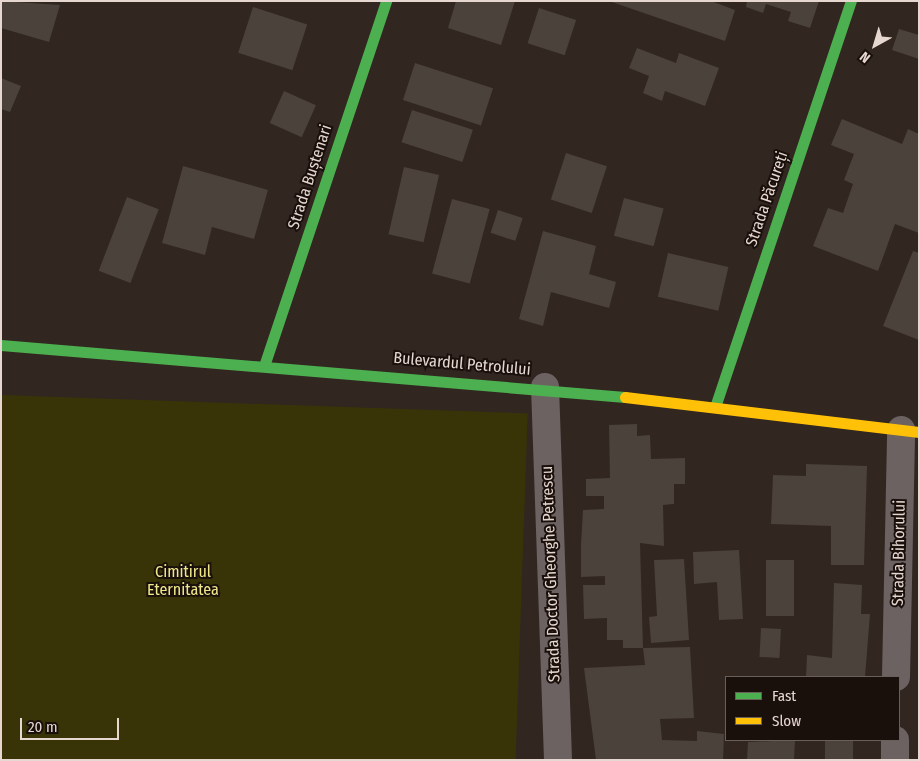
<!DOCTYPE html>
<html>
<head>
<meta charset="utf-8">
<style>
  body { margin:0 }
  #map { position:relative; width:920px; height:761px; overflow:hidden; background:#322620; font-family:"Fira Sans Condensed",sans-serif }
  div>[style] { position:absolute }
  .green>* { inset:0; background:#393407; transform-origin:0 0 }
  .building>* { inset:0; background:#4a423b; transform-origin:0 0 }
  .street>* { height:28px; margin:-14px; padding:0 14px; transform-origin:14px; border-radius:14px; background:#6c6261 }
  .fast>* { height:11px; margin:-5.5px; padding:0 5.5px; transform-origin:5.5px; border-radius:5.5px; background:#4caf50 }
  .slow>* { height:11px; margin:-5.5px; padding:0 5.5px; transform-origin:5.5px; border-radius:5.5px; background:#ffc107 }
  span { translate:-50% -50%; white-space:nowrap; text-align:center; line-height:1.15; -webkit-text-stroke:4px #190f0b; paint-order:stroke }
  .street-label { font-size:16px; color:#e7d7d1 }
  .park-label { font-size:16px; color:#efe789 }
  .frame { position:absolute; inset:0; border:2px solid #e7d7d1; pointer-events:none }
  .legend { position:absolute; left:725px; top:676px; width:175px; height:65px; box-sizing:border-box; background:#190f0b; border:1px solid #6b5f5a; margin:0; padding:6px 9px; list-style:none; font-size:15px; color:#e7d7d1 }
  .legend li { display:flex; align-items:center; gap:10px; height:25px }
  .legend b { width:25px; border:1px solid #6b5f5a }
  .north { position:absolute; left:850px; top:20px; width:50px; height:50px; -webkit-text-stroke:4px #190f0b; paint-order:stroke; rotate:219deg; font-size:14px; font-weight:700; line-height:20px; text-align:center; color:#e7d7d1 }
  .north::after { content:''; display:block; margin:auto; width:18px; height:22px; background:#e7d7d1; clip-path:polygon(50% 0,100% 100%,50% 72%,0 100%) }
  .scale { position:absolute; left:20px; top:718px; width:99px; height:22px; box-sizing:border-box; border:2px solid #e7d7d1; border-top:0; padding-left:6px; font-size:15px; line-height:18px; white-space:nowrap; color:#e7d7d1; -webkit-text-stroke:4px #190f0b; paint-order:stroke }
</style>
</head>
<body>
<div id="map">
  <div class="green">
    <div style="left:1px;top:395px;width:527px;height:365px;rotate:2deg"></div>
  </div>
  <div class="building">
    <div style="clip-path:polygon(1px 1px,60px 5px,49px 42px,1px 28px)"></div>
    <div style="clip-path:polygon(456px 1px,515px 1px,501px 45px,448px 28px)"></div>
    <div style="clip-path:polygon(609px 1px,711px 1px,735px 10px,725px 41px)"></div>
    <div style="clip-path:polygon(747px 1px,819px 1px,810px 28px,788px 21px,791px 12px,766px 4px,763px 13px,746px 7px)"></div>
    <div style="left:253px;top:7px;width:57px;height:48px;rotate:18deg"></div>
    <div style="left:539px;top:8px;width:39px;height:37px;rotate:18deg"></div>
    <div style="clip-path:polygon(899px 29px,919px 35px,919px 59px,892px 50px)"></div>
    <div style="clip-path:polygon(637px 48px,676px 63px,679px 53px,719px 68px,705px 106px,665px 91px,662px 101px,643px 93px,649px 76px,629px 68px)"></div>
    <div style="left:415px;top:63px;width:82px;height:39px;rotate:18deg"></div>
    <div style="clip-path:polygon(1px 78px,21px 86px,10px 112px,1px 109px)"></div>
    <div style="left:284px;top:91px;width:35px;height:35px;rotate:24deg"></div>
    <div style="left:412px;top:110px;width:64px;height:34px;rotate:18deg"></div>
    <div style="clip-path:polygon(842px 119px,902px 144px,908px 129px,919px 134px,919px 233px,895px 224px,878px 271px,813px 246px,828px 208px,843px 213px,853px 184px,844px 180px,854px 154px,831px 145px)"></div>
    <div style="left:566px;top:153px;width:43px;height:49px;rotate:18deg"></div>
    <div style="clip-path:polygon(183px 166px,268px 190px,254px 239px,212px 227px,205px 255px,162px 243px)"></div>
    <div style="left:404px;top:167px;width:36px;height:69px;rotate:13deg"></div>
    <div style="left:127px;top:197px;width:34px;height:79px;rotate:21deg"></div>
    <div style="left:624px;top:198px;width:41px;height:39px;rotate:15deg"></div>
    <div style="left:452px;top:199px;width:39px;height:77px;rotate:15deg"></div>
    <div style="left:498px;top:210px;width:26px;height:24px;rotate:18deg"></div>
    <div style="clip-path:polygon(543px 231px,596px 246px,589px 274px,616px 282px,609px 308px,551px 292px,543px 326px,519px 319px)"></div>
    <div style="clip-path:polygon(913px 251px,919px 253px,919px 340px,883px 326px)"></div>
    <div style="left:668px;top:253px;width:62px;height:45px;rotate:13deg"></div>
    <div style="clip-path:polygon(637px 424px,637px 436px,650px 435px,651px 459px,685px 458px,685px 484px,674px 484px,674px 504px,663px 505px,664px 546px,640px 543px,643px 648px,623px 648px,623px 640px,607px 640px,607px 618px,584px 619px,583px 585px,605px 585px,605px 576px,581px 577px,581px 544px,583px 510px,604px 509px,604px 496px,586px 496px,586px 479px,610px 478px,609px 425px)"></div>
    <div style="clip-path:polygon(806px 464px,867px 466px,864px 565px,831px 565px,831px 526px,771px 524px,773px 475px,806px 476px)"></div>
    <div style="clip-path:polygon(739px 550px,743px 619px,719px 620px,717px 582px,694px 584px,693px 552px)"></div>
    <div style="clip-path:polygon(684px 559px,689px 640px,651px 643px,649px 617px,657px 616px,654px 560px)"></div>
    <div style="left:766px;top:560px;width:28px;height:56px"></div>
    <div style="clip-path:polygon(834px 583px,862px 585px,861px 614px,870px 614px,865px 677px,806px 677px,807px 655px,832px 658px)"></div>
    <div style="left:761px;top:628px;width:20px;height:29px;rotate:3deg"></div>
    <div style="clip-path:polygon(690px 647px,694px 718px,660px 719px,662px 740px,697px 741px,697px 731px,724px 734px,723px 760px,596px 760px,584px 668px,645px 665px,643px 648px)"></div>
    <div style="clip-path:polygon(795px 740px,794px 760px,747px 760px,748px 742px)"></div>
    <div style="left:825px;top:740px;width:28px;height:20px"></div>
  </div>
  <div class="street">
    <div style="left:545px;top:387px;width:373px;rotate:88deg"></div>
    <div style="left:896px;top:677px;width:247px;rotate:-88.8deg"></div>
    <div style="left:895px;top:760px;width:20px;rotate:-90deg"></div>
  </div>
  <div class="fast">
    <div style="left:1px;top:345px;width:626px;rotate:4.76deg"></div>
    <div style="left:265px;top:363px;width:382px;rotate:-71.5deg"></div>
    <div style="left:715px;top:407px;width:428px;rotate:-71.5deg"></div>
  </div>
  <div class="slow">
    <div style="left:625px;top:397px;width:296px;rotate:6.8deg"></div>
  </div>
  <div class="street-label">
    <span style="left:310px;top:177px;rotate:-72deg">Strada Buștenari</span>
    <span style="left:767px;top:199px;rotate:-71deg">Strada Păcureți</span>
    <span style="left:462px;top:364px;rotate:5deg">Bulevardul Petrolului</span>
    <span style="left:899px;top:553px;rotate:-89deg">Strada Bihorului</span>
    <span style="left:551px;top:574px;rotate:-92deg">Strada Doctor Gheorghe Petrescu</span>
  </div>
  <div class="park-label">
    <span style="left:183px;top:581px">Cimitirul<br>Eternitatea</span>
  </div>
  <div class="frame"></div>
  <ul class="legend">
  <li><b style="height:6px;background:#4caf50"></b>Fast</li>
  <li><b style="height:6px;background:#ffc107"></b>Slow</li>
  </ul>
  <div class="north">N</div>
  <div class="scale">20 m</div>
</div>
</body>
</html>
